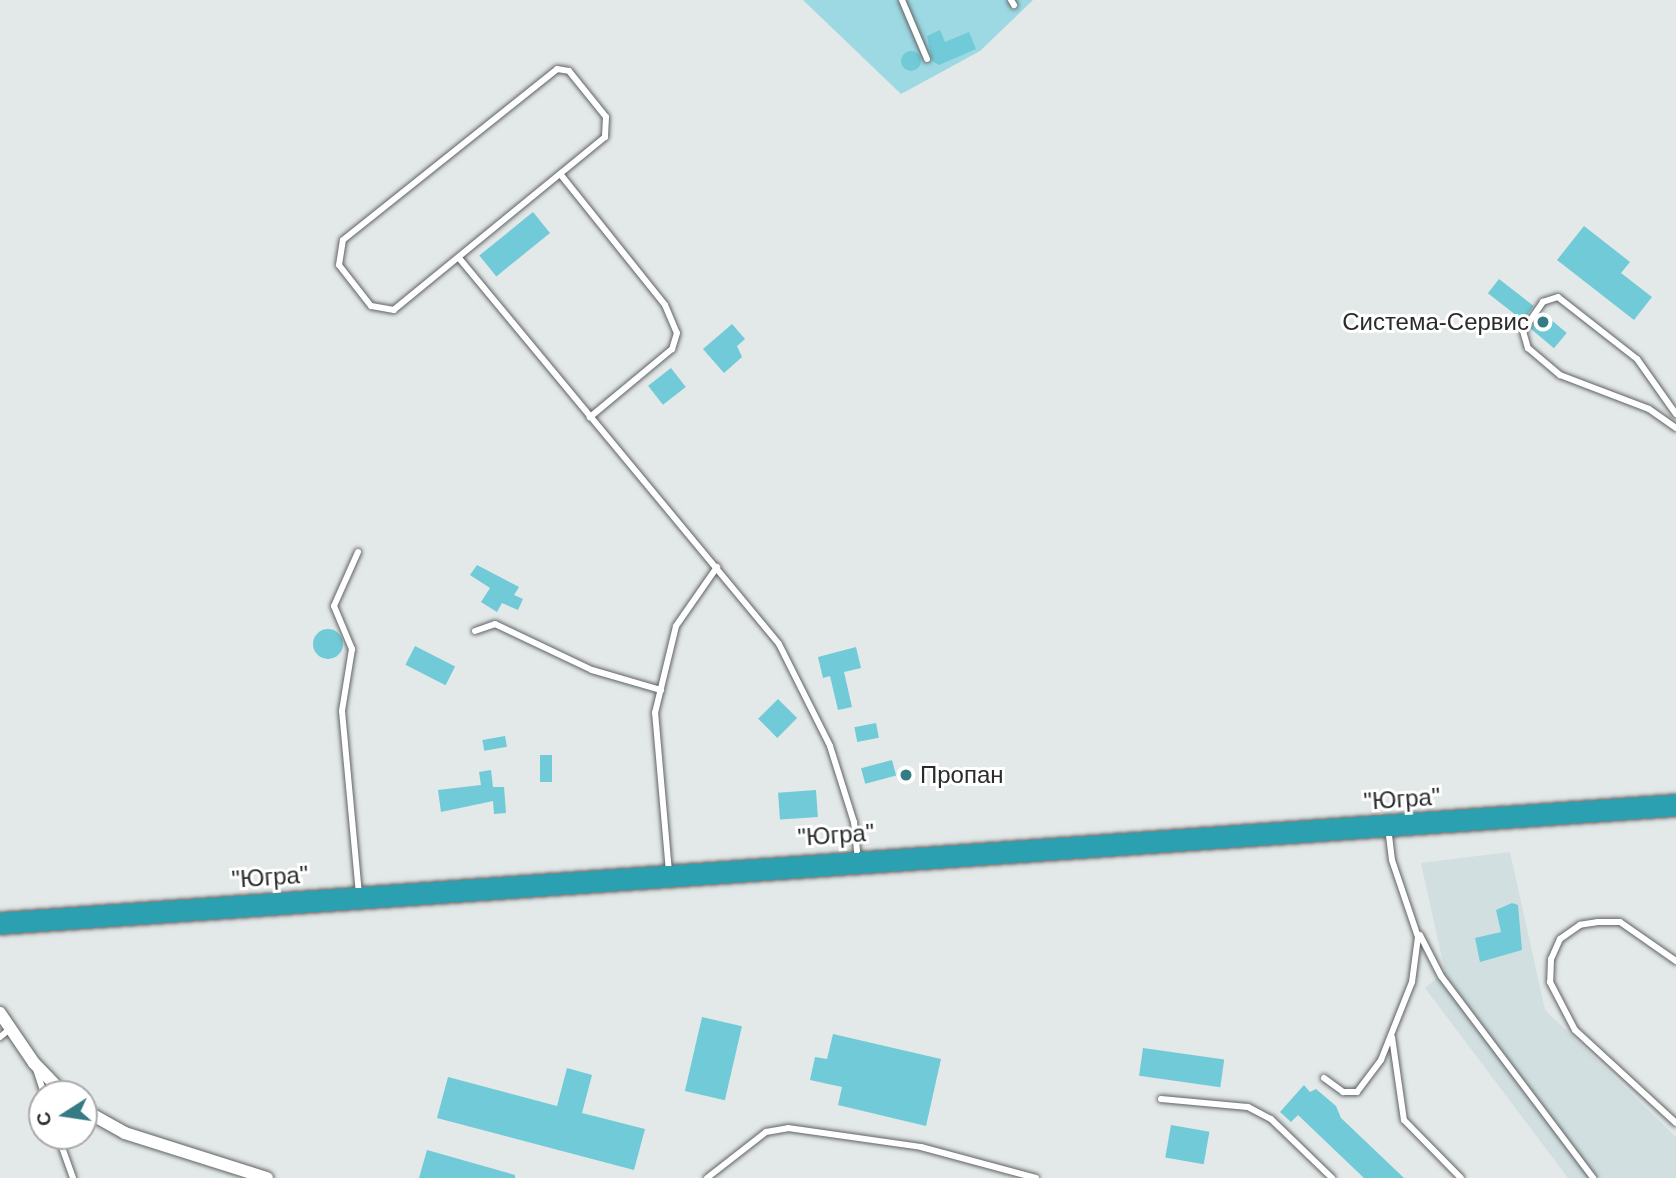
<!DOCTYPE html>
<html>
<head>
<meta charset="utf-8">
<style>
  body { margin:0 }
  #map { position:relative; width:1676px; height:1178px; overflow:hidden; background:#e3e8e8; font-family:Helvetica,sans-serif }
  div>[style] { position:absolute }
  .built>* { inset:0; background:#d1dfe1 }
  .green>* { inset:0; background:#9cd9e3 }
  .building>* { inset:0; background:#70cad7; transform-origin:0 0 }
  .round { border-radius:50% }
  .roads { filter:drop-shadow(0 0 2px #606364) drop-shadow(0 0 2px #606364) }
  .lane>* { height:6px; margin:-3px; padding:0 3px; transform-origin:3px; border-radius:3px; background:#fff }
  .street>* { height:12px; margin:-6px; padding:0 6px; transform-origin:6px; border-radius:6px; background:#fff }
  .highway>* { height:21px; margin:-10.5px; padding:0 10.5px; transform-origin:10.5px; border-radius:10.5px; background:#2aa0b0 }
  .dots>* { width:19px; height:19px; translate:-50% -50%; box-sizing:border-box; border:4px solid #fff; border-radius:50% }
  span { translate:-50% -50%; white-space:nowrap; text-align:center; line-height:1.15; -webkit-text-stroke:6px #fff; paint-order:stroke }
  .poi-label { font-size:24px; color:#2a2b2b }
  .right { translate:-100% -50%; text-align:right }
  .left { translate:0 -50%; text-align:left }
  .street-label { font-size:24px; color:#2a2b2b }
  .north { position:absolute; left:28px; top:1080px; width:70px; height:70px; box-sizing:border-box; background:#fff; border:2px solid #aaa; border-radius:50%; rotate:258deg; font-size:19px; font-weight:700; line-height:28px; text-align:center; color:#2a2b2b }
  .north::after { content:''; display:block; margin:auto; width:24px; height:32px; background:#347b85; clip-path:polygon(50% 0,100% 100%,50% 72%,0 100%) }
</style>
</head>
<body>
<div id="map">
  <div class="built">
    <div style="clip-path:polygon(1510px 852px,1545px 1010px,1676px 1137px,1676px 1178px,1568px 1178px,1425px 988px,1445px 972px,1421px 863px)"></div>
  </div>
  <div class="green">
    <div style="clip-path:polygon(803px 0,1033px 0,980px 51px,901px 94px)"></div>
  </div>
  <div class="building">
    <div style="clip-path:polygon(940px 30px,945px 42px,969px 32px,976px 49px,939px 65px,932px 61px,927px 36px)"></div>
    <div class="round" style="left:901px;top:51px;width:20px;height:20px"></div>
    <div style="left:533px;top:212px;width:27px;height:69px;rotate:51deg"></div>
    <div style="clip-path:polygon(1584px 226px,1630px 262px,1621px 273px,1652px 297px,1634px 320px,1557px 260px)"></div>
    <div style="left:1499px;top:279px;width:44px;height:18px;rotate:38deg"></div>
    <div style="left:1543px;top:313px;width:31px;height:20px;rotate:40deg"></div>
    <div style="clip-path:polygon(732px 324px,745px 339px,737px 346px,742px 357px,724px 373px,703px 349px)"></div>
    <div style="left:671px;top:368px;width:24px;height:29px;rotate:52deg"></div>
    <div style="clip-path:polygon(477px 565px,519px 587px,514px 595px,523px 599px,518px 610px,502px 603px,497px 612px,481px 602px,490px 588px,470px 575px)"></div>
    <div class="round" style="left:313px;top:629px;width:30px;height:30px"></div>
    <div style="left:415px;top:646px;width:45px;height:21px;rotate:27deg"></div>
    <div style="clip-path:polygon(856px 647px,861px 668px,844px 672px,852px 707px,838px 710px,830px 676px,823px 678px,818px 657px)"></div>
    <div style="left:778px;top:699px;width:27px;height:28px;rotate:45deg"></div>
    <div style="left:876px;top:723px;width:15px;height:22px;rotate:79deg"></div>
    <div style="left:505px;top:736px;width:11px;height:23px;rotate:80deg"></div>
    <div style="left:540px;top:755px;width:12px;height:27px"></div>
    <div style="left:892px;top:760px;width:16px;height:32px;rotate:75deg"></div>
    <div style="clip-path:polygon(491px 770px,493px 787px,504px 787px,506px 813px,494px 814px,493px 801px,441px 812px,438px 790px,481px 785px,479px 772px)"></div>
    <div style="left:816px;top:790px;width:27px;height:38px;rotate:86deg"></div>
    <div style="clip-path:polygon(1512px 903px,1518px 905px,1522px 950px,1480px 962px,1475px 938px,1501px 932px,1496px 910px)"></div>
    <div style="left:702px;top:1017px;width:41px;height:76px;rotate:13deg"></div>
    <div style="clip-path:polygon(833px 1034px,941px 1059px,926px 1126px,838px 1105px,842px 1087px,810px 1080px,815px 1057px,827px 1059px)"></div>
    <div style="left:1143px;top:1048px;width:82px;height:28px;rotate:8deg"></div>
    <div style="clip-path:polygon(567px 1068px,592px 1075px,582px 1113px,645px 1129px,634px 1170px,437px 1118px,448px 1077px,557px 1106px)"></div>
    <div style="clip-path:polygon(1304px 1085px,1310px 1092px,1316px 1089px,1336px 1106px,1341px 1118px,1404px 1178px,1364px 1178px,1298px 1115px,1291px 1122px,1280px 1112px)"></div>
    <div style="left:1171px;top:1125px;width:39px;height:33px;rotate:10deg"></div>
    <div style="clip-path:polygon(427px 1150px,515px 1175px,515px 1178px,419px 1178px)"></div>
  </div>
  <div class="roads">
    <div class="lane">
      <div style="left:902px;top:0;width:64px;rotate:67deg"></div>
      <div style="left:1011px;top:0;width:6px;rotate:59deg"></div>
      <div style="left:557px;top:69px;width:12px;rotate:9deg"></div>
      <div style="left:569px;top:71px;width:59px;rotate:51.2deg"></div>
      <div style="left:606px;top:117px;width:20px;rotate:93deg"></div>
      <div style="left:605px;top:137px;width:273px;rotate:140.7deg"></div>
      <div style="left:394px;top:310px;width:23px;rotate:-170deg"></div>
      <div style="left:371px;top:306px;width:52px;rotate:-128deg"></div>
      <div style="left:339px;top:265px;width:25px;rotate:-81deg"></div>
      <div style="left:343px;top:240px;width:274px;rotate:-38.6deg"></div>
      <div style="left:561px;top:175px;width:166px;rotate:51.3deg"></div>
      <div style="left:665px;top:305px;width:30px;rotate:67deg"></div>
      <div style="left:677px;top:333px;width:17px;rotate:107deg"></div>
      <div style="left:672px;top:349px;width:107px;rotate:140.3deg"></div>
      <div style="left:459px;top:258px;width:501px;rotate:50.34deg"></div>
      <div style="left:779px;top:644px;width:114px;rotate:63.4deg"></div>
      <div style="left:830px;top:746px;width:80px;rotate:72.5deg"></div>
      <div style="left:854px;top:822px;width:37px;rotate:84deg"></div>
      <div style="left:1676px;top:414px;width:67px;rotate:-125.3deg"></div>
      <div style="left:1637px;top:359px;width:100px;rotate:-141.9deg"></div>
      <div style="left:1558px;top:297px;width:16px;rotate:162deg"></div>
      <div style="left:1543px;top:302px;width:35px;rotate:125deg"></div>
      <div style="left:1523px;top:331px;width:18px;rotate:74deg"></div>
      <div style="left:1528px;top:348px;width:42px;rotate:40.2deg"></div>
      <div style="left:1560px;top:375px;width:95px;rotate:20.9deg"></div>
      <div style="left:1649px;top:409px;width:33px;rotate:35deg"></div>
      <div style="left:358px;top:552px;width:59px;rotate:114deg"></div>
      <div style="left:334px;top:606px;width:47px;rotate:67.3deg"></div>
      <div style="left:352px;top:649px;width:63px;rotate:99.2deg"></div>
      <div style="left:342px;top:711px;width:185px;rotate:84.7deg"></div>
      <div style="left:475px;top:631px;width:21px;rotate:-19deg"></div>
      <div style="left:495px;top:624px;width:107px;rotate:25.4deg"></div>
      <div style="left:592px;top:670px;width:72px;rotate:16.2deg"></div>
      <div style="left:669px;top:872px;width:160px;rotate:-95deg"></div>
      <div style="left:655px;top:713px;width:89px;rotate:-76.4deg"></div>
      <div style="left:676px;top:626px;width:72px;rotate:-55.2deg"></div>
      <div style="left:1420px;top:935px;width:46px;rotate:62.9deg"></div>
      <div style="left:1441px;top:976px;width:253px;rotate:53deg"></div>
      <div style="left:1676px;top:961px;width:68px;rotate:-145.1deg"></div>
      <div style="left:1620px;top:922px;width:22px;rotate:180deg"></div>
      <div style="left:1598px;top:922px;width:18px;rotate:171deg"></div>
      <div style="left:1580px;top:925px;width:24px;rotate:145deg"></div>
      <div style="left:1560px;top:939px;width:22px;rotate:114deg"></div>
      <div style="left:1551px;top:959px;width:23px;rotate:92deg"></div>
      <div style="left:1550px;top:982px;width:54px;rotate:62.5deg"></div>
      <div style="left:1575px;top:1030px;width:137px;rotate:42.6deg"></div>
      <div style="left:0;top:1037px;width:13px;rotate:-39deg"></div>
      <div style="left:1392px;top:1037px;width:84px;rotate:81.8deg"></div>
      <div style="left:1404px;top:1120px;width:81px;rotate:45.5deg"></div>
      <div style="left:36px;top:1069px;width:26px;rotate:72deg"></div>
      <div style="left:1324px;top:1078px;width:24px;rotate:36deg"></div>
      <div style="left:1343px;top:1092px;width:14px"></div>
      <div style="left:1357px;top:1092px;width:40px;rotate:-53deg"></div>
      <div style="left:1381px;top:1060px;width:84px;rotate:-68.3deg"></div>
      <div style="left:1412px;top:982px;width:45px;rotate:-82.4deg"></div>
      <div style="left:1418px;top:937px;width:81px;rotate:-108.7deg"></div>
      <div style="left:1392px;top:860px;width:32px;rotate:-97deg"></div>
      <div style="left:1161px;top:1099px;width:87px;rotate:5.3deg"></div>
      <div style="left:1248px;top:1107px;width:26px;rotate:28deg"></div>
      <div style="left:1271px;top:1119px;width:85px;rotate:44deg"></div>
      <div style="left:58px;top:1136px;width:45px;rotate:70.3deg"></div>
      <div style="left:707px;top:1178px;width:75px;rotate:-37.9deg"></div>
      <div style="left:766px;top:1132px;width:22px;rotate:-10deg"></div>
      <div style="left:788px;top:1128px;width:134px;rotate:8.1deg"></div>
      <div style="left:921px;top:1147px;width:119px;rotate:15.1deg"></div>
    </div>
    <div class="street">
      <div style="left:0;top:1013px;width:60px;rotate:55.8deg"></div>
      <div style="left:34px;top:1063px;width:43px;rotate:45.9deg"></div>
      <div style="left:84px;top:1110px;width:47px;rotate:29.3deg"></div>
      <div style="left:125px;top:1133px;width:149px;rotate:17.6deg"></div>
    </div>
    <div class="highway">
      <div style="left:0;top:923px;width:1680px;rotate:-4.03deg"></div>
    </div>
  </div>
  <div class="dots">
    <div style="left:1543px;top:322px;background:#347b85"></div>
    <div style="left:906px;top:775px;background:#347b85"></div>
  </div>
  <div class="poi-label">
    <span class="right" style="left:1529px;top:322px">Система-Сервис</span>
    <span class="left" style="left:920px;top:775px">Пропан</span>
  </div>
  <div class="street-label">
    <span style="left:1402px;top:799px;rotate:-4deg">"Югра"</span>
    <span style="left:836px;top:835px;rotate:-4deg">"Югра"</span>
    <span style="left:270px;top:877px;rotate:-4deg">"Югра"</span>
  </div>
  <div class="north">С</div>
</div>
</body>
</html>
